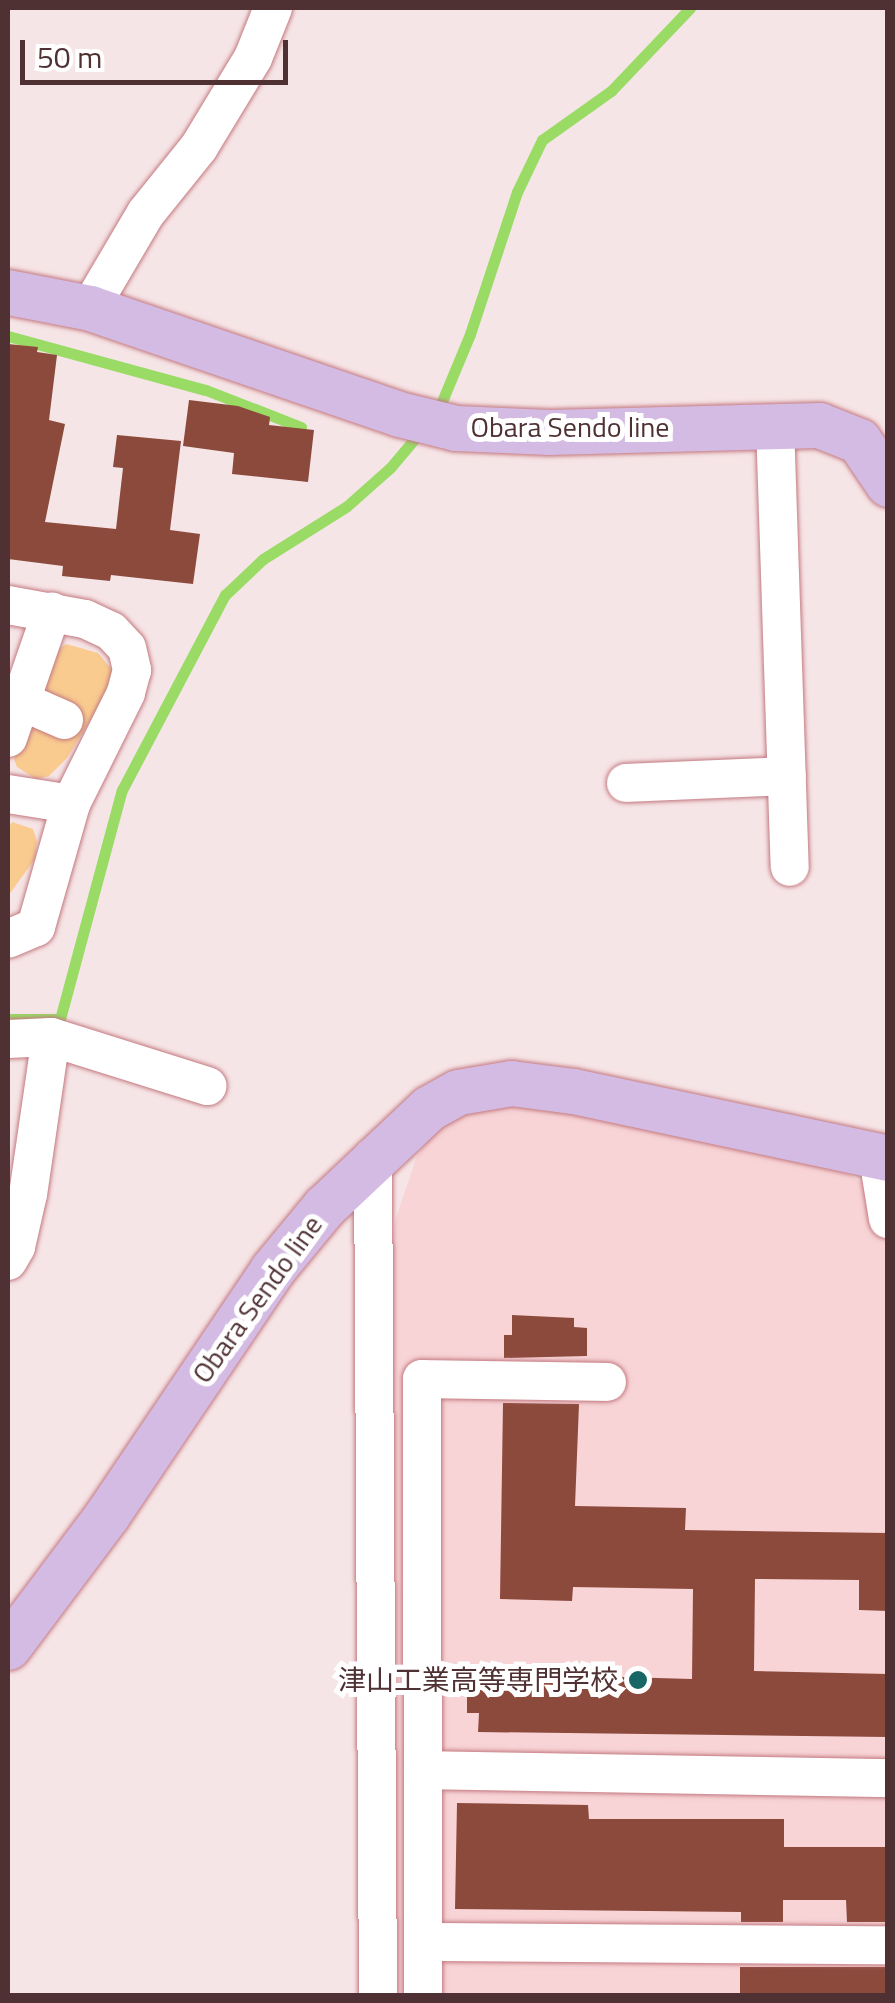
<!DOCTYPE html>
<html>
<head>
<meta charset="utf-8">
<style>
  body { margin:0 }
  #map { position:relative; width:895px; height:2003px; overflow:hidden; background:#f6e5e6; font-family:"Titillium Web","Noto Sans JP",sans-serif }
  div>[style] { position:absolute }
  .built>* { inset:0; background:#f8d4d6 }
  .green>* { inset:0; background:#f9cb8f }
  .stream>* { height:11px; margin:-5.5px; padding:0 5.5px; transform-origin:5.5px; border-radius:5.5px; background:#99db65 }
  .building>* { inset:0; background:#8c4a3c; transform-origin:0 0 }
  .roads { filter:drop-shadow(0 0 2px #c37980) drop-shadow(0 0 2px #c37980) }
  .minor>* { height:38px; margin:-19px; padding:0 19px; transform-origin:19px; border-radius:19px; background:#fff }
  .major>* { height:45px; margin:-22.5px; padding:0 22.5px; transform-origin:22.5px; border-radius:22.5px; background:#d4bbe3 }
  .dots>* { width:28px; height:28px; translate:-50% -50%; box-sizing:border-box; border:5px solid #fff; border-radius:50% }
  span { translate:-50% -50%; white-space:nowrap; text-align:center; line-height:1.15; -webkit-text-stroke:10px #fff; paint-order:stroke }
  .street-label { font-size:28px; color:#4f3033 }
  .poi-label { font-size:28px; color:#4f3033 }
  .right { translate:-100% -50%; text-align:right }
  .frame { position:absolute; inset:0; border:10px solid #4f3033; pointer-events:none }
  .scale { position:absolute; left:20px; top:40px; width:268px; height:45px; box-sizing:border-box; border:5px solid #4f3033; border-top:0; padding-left:12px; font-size:30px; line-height:35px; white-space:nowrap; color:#4f3033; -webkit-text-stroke:8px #fff; paint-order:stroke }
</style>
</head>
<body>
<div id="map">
  <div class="built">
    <div style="clip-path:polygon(513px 1103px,560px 1106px,835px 1167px,887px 1197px,887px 1995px,392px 1996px,388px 1290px,395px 1221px,417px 1156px,434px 1132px,454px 1117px,479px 1107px)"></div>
  </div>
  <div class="green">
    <div style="clip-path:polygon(66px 644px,98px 653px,113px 671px,107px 693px,67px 758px,49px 776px,36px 779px,17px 767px,14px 759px,25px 730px,30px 725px,67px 736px,79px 708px,41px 691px,55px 652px)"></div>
    <div style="clip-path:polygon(12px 822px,33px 829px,37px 841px,35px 859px,8px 896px,8px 829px)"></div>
  </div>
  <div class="stream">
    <div style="left:8px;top:336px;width:205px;rotate:15.3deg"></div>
    <div style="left:206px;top:390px;width:102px;rotate:21.3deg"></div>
    <div style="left:438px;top:411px;width:83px;rotate:-67.4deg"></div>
    <div style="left:470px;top:334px;width:150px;rotate:-71.7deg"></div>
    <div style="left:517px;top:192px;width:58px;rotate:-64.3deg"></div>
    <div style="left:542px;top:140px;width:85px;rotate:-35.4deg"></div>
    <div style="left:611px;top:91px;width:115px;rotate:-46.4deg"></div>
    <div style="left:8px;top:1019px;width:52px"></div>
    <div style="left:60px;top:1019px;width:237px;rotate:-74.9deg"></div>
    <div style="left:122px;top:790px;width:221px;rotate:-62.2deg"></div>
    <div style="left:225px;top:595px;width:52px;rotate:-43.5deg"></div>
    <div style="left:263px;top:559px;width:99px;rotate:-32.2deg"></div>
    <div style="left:347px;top:506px;width:57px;rotate:-41.5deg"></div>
    <div style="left:390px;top:468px;width:51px;rotate:-49.8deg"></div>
  </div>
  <div class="building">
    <div style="clip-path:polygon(8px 344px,38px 347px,37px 352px,57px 355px,49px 420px,65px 424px,45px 522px,116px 529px,123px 468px,113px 467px,117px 435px,181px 441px,170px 530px,200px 534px,193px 584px,111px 575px,110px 581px,62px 576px,63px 566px,8px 559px)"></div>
    <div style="clip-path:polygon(189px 400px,238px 406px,270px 417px,269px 425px,314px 430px,308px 482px,232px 474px,234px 453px,183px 446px)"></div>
    <div style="clip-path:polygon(512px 1315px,574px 1318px,574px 1327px,587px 1328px,587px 1356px,504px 1358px,504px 1335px,512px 1335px)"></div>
    <div style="clip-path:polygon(503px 1403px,579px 1404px,575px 1506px,686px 1508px,685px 1530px,888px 1533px,888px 1611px,859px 1610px,859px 1580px,755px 1579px,754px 1671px,888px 1674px,888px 1737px,478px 1732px,479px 1713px,467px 1713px,467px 1678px,478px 1678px,479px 1673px,692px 1679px,693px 1589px,573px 1587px,572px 1601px,500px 1599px)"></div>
    <div style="clip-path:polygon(457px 1803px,588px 1805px,589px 1819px,784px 1819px,784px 1847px,888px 1847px,886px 1922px,847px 1922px,846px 1900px,783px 1900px,783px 1922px,741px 1922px,741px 1912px,455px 1909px)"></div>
    <div style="left:740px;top:1967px;width:148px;height:29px"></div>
  </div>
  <div class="roads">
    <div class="minor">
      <div style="left:90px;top:308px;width:110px;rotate:-59.5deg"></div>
      <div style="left:146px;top:213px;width:85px;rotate:-51.2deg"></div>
      <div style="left:199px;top:147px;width:104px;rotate:-58.8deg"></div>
      <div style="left:253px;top:58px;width:54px;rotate:-68.2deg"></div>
      <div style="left:775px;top:424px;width:443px;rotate:88.1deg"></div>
      <div style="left:8px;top:605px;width:78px;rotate:10.3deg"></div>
      <div style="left:85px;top:619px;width:29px;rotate:25deg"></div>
      <div style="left:111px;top:631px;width:23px;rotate:47deg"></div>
      <div style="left:127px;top:648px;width:23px;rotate:77deg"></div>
      <div style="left:132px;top:670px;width:24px;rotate:105deg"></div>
      <div style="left:126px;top:693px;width:124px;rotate:116.4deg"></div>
      <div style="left:71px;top:804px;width:128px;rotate:105.9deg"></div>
      <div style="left:36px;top:927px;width:30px;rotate:157deg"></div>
      <div style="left:21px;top:701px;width:47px;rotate:23.8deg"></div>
      <div style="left:8px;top:738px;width:134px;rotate:-70.9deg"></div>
      <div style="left:626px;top:783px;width:161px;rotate:-2.5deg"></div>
      <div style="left:8px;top:794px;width:64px;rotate:9deg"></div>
      <div style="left:51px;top:1037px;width:164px;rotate:17.4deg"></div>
      <div style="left:8px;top:1039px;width:43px;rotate:-2.7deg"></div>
      <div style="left:51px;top:1037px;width:159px;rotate:98.3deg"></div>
      <div style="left:28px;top:1194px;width:54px;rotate:102.8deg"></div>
      <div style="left:16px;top:1247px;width:16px;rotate:120deg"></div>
      <div style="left:373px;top:1157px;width:839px;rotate:89.66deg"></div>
      <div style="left:878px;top:1157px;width:63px;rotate:80.8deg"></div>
      <div style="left:423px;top:1770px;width:465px;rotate:1deg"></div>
      <div style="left:423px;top:1942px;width:465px;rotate:0.4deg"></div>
      <div style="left:423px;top:1996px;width:617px;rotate:-90.09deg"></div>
      <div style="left:422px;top:1379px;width:185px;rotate:0.9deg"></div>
    </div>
    <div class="major">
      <div style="left:8px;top:292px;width:84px;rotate:11deg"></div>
      <div style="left:90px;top:308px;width:327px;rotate:18.9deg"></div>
      <div style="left:399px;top:414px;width:59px;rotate:13.8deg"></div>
      <div style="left:456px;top:428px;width:93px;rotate:2.5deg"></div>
      <div style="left:549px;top:432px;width:270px;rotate:-1.5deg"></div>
      <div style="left:819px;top:425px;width:43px;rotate:21.8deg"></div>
      <div style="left:859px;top:441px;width:52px;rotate:56deg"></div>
      <div style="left:8px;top:1647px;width:165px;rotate:-53.1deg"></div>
      <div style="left:107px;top:1515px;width:295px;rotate:-56deg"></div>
      <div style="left:272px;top:1270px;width:82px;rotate:-50.5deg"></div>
      <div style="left:324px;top:1207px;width:144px;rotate:-43.3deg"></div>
      <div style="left:429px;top:1108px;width:33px;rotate:-29deg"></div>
      <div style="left:458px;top:1092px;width:54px;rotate:-9.6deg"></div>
      <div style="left:511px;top:1083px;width:63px;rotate:7.4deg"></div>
      <div style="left:573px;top:1091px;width:322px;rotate:12deg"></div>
    </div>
  </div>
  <div class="dots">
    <div style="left:638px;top:1680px;background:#186665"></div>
  </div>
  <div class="street-label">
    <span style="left:570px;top:427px">Obara Sendo line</span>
    <span style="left:257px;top:1299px;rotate:-54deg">Obara Sendo line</span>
  </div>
  <div class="poi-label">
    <span class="right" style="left:618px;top:1680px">津山工業高等専門学校</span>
  </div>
  <div class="frame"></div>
  <div class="scale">50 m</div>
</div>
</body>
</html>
